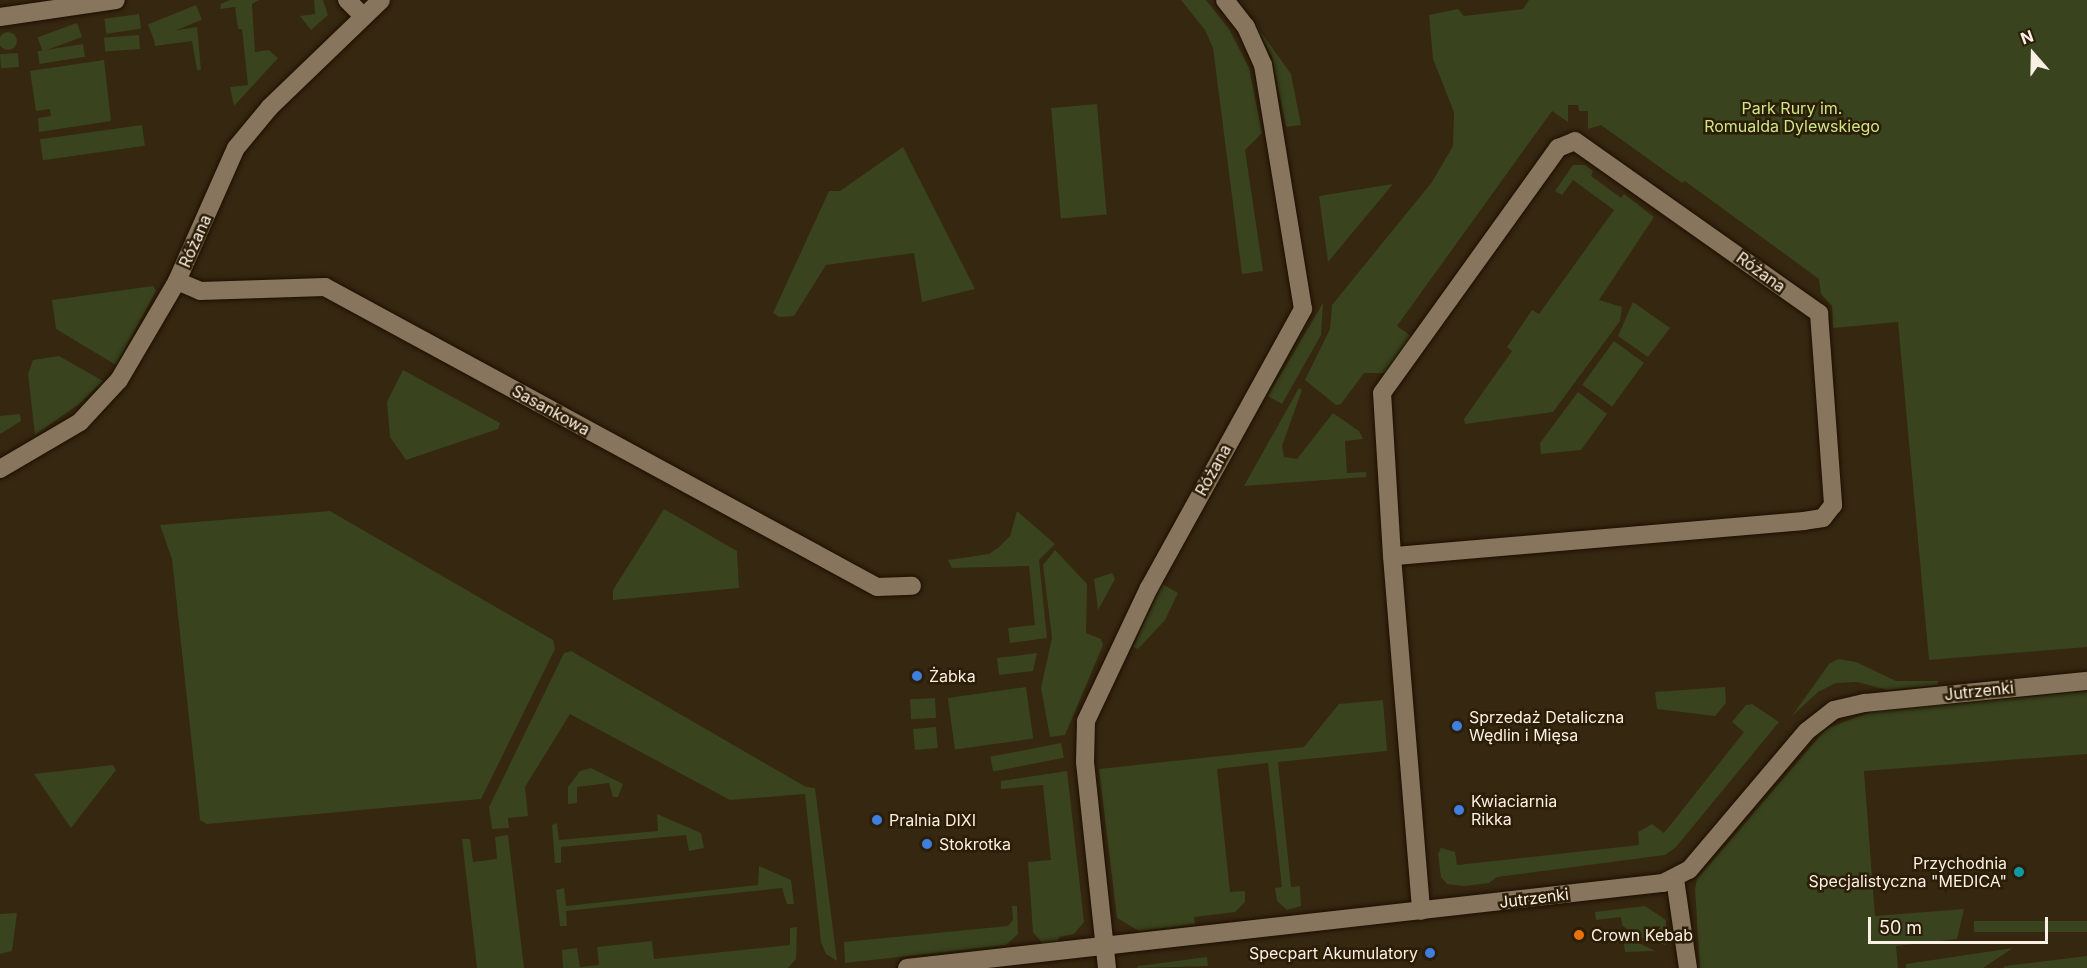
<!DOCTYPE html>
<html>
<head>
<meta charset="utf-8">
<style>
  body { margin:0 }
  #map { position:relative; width:2087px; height:968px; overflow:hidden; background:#362710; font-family:Inter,sans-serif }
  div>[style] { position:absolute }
  .green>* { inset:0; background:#39431d; transform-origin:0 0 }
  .round { border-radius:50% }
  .roads { filter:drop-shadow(0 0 2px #1d0f00) drop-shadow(0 0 2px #1d0f00) }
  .street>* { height:18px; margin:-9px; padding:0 9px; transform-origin:9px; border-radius:9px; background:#87765d }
  .dots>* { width:16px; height:16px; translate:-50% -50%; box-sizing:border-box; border:3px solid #2b1d06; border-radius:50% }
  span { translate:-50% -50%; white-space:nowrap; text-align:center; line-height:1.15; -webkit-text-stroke:5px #2b1d06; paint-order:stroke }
  .park-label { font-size:16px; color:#cce784 }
  .street-label { font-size:16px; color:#faf0e3 }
  .poi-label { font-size:16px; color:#faf0e3 }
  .left { translate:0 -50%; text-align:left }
  .right { translate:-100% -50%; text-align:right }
  .north { position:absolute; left:2003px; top:24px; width:60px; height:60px; -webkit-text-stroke:4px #2b1d06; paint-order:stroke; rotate:340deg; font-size:16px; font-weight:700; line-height:24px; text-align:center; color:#faf0e3 }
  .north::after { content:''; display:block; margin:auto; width:21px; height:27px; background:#faf0e3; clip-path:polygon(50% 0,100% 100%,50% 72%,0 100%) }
  .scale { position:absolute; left:1868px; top:917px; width:180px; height:27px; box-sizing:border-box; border:3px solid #faf0e3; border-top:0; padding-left:8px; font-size:18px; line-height:21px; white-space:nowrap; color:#faf0e3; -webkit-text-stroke:4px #2b1d06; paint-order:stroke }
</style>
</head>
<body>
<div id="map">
  <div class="green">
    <div style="clip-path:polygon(259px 0,252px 4px,255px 52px,269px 50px,278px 58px,234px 106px,230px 87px,248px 85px,242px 29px,238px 29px,235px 7px,220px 9px,221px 4px,230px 0)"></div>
    <div style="clip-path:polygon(314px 0,323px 0,328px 15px,311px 30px,300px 16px,315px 14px)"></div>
    <div style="clip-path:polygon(1181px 0,1206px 0,1229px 29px,1249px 68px,1262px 133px,1245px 150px,1263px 271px,1242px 274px,1213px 48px,1205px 30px)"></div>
    <div style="clip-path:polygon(1529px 0,2087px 0,2087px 647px,1929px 660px,1898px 322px,1833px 328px,1832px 306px,1821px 294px,1819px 279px,1685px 181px,1682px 183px,1601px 125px,1588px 129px,1588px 111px,1579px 111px,1578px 105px,1568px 105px,1568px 122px,1552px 111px,1397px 326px,1412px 337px,1385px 373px,1364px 373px,1341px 404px,1336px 405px,1305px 380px,1330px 329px,1332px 305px,1432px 182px,1453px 146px,1454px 112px,1433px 59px,1429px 15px,1458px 9px,1464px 16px,1523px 9px)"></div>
    <div style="left:196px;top:5px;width:16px;height:52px;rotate:68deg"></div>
    <div style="left:139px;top:14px;width:15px;height:35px;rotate:82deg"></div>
    <div style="clip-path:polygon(1253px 21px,1291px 74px,1301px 125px,1286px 127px,1272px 56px)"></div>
    <div style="left:77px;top:23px;width:15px;height:42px;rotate:70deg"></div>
    <div style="clip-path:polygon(197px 27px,201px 70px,197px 70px,192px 41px,155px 46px,153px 34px)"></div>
    <div class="round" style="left:-1px;top:32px;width:18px;height:18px"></div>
    <div style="left:139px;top:35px;width:14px;height:35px;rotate:86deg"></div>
    <div style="left:83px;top:44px;width:13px;height:46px;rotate:81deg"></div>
    <div style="left:18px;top:53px;width:14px;height:18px;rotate:86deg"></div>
    <div style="clip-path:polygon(104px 60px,111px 121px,39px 132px,38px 118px,51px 116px,50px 109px,36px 111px,30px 71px)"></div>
    <div style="left:1097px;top:104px;width:111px;height:46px;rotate:85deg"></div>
    <div style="left:142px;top:125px;width:21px;height:103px;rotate:82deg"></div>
    <div style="clip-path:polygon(903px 147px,975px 289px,922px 302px,914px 253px,826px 265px,794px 316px,779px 317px,773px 313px,829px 191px,840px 191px)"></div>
    <div style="clip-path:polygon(1573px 165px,1585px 165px,1593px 171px,1591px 176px,1621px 198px,1624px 194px,1654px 217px,1599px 300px,1622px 307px,1620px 321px,1553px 412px,1465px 424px,1464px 419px,1512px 351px,1507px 347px,1532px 310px,1539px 314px,1614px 210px,1573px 180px,1562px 195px,1555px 191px)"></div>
    <div style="clip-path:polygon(1393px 184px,1328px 262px,1319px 196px)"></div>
    <div style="clip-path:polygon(153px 286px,156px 291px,116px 365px,56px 329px,52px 300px)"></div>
    <div style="clip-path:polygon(1633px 302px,1670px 328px,1648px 357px,1618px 336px)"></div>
    <div style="clip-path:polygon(1323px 303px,1321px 335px,1282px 404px,1268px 396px)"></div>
    <div style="left:1614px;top:341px;width:37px;height:54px;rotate:36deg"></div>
    <div style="clip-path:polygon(59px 356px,103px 381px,79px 404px,35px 435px,28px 374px,33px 360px)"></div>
    <div style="clip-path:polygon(403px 370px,500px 423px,498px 429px,406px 460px,390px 437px,387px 402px)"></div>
    <div style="clip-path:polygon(1299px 388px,1302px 390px,1282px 446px,1284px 457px,1297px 459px,1333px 413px,1359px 431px,1363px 439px,1345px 441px,1347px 473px,1366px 472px,1366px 477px,1244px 486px)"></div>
    <div style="clip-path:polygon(1578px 392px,1607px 414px,1581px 450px,1541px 454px,1540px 443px)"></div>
    <div style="clip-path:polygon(20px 414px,21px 421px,0 434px,0 416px)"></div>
    <div style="clip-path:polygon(664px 509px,737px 551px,739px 588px,613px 600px,613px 590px)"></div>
    <div style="clip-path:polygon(330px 511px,553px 640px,555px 649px,481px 799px,207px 824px,200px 820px,172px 559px,160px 525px)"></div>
    <div style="clip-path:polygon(1017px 511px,1055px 544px,1039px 560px,1047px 638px,1010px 643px,1008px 628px,1035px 625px,1029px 566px,952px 568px,948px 560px,989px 554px,999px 547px,1010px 536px)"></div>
    <div style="clip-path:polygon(1055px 550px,1087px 584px,1086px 633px,1101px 639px,1103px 645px,1065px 735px,1050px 737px,1041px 688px,1052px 638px,1043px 565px)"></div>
    <div style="clip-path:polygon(1112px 573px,1115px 579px,1098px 610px,1094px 579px)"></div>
    <div style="clip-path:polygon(1162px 584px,1178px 593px,1165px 620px,1138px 649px,1133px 647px)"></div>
    <div style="clip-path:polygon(571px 651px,806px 787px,815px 788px,837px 961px,826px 954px,821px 942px,805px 794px,730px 800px,570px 714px,525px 787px,528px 816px,508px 818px,509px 828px,492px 829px,489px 807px,564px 653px)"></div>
    <div style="clip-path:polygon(1037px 653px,1033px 671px,999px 675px,997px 658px)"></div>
    <div style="clip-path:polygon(1838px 659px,1856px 662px,1896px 681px,1938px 681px,1938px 685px,1888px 690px,1857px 682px,1836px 683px,1818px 692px,1792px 716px,1829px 664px)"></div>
    <div style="left:1026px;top:687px;width:52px;height:79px;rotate:82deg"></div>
    <div style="clip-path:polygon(1725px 687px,1726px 703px,1715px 716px,1657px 709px,1655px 692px)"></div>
    <div style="clip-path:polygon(2087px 691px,2087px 754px,1864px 771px,1875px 916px,1964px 909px,1957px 939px,1896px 946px,1898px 968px,1700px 968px,1695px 889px,1697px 879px,1826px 729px,1873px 711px)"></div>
    <div style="left:935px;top:698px;width:20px;height:25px;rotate:87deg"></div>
    <div style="clip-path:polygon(1383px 700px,1387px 751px,1278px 762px,1291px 887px,1300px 886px,1301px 906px,1287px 910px,1277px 901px,1275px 888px,1282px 887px,1268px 763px,1217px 769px,1230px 892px,1245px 891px,1245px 902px,1235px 912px,1194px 917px,1195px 924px,1139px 931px,1117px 918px,1099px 769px,1304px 747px,1339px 704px)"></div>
    <div style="clip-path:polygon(1752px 704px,1779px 722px,1676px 847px,1665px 855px,1497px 877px,1489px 883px,1464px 886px,1447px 884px,1441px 877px,1438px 854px,1441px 848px,1455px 852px,1457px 865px,1639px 845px,1638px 832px,1652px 824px,1664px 833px,1744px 732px,1732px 722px,1746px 705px)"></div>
    <div style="left:936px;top:727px;width:21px;height:23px;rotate:85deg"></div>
    <div style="left:1061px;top:743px;width:15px;height:72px;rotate:79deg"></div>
    <div style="clip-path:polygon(113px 765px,116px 770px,71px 828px,34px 774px)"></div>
    <div style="clip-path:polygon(591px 768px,623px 784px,618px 797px,613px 797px,609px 783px,577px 787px,577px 803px,568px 804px,568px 787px,580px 771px)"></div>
    <div style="clip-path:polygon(1067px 771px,1084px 922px,1074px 934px,1059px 937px,1058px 943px,1042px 943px,1033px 932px,1028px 862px,1051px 860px,1043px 785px,1001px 789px,1001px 781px)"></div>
    <div style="clip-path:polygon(657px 814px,701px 833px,704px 848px,689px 851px,686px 835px,561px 847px,561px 863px,555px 863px,552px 825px,557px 823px,559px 840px,658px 831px)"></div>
    <div style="clip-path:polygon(508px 835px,524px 968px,477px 968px,462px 839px,470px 839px,473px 862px,497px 859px,495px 837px)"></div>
    <div style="clip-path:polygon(759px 866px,791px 880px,794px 904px,787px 904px,782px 888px,566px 911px,567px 926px,560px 926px,556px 890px,564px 888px,566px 906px,758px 885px)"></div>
    <div style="clip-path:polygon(1012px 906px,1017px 906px,1018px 934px,1006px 945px,845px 963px,844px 942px,1008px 926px,1013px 920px)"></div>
    <div style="clip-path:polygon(1645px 906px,1666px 920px,1666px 945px,1637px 937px,1622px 925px,1621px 917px,1596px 920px,1595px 912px)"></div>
    <div style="clip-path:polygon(17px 913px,12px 951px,0 954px,0 914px)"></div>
    <div style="left:2087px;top:921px;width:11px;height:113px;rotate:90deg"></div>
    <div style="clip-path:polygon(797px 927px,796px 959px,788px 968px,563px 968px,562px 950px,577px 948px,580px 967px,599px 965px,597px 947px,652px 941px,654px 959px,790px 945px,790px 928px)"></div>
    <div style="clip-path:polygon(1622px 931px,1635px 941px,1655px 951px,1625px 952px)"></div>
    <div style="clip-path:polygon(2013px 948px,1983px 968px,1906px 968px,1906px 964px)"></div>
    <div style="clip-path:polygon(2087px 956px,2087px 968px,2003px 968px,2005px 966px)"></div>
    <div style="clip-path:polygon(1207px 957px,1208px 966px,1137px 968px,1138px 966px)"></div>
  </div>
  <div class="roads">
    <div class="street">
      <div style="left:347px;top:0;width:21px;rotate:45deg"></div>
      <div style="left:0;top:17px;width:117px;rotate:-8.3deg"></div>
      <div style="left:1575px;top:141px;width:299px;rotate:35.2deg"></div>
      <div style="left:1819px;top:313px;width:193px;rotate:85.8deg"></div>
      <div style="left:1833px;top:505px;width:16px;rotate:128deg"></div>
      <div style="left:1823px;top:518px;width:19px;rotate:171deg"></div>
      <div style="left:1804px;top:521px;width:413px;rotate:175.1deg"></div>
      <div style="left:1392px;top:556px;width:163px;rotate:-93.5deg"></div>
      <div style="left:1382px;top:393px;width:302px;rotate:-54.3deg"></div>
      <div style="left:1558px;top:148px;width:18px;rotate:-22deg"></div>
      <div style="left:177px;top:281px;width:25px;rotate:23deg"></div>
      <div style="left:200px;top:291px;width:125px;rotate:-1.8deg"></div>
      <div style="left:325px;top:287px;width:628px;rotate:28.52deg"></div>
      <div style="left:877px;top:587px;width:35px;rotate:-2deg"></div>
      <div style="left:0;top:469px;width:93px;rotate:-30.4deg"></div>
      <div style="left:80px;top:422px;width:57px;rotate:-47.1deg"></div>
      <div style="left:119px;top:380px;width:115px;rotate:-59.6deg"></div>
      <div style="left:177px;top:281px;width:145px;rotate:-66.1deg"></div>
      <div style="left:236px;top:148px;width:53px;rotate:-50.3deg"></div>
      <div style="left:270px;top:107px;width:154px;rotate:-43.9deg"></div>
      <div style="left:1392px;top:556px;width:356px;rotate:85.3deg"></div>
      <div style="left:1675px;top:879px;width:90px;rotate:81.7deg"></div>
      <div style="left:907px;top:968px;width:761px;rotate:-6.42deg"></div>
      <div style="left:1663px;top:883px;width:29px;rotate:-27deg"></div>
      <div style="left:1689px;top:870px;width:182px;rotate:-49.7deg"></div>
      <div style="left:1807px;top:731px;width:34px;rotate:-38deg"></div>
      <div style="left:1834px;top:710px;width:32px;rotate:-13deg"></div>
      <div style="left:1865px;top:703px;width:223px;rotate:-5.7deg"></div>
      <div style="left:1107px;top:968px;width:207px;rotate:-96.1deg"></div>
      <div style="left:1085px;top:762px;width:41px;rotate:-88.6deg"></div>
      <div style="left:1086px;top:721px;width:147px;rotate:-64.7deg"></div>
      <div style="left:1149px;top:588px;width:319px;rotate:-61.1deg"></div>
      <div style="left:1303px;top:309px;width:247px;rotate:-99.3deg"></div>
      <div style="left:1263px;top:65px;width:42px;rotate:-114.1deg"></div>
      <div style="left:1246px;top:27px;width:34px;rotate:-128deg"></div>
    </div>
  </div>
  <div class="dots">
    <div style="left:917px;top:676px;background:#3f7fe0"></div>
    <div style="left:1457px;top:726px;background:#3f7fe0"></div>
    <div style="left:1459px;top:810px;background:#3f7fe0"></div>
    <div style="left:877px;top:820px;background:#3f7fe0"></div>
    <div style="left:927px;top:844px;background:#3f7fe0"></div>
    <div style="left:2019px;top:872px;background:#0f9aa8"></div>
    <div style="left:1579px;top:935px;background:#e8710a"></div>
    <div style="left:1430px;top:953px;background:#3f7fe0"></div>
  </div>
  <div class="park-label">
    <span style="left:1792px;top:117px">Park Rury im.<br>Romualda Dylewskiego</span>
  </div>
  <div class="street-label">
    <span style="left:195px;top:241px;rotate:-66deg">Różana</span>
    <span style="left:1761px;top:272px;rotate:36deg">Różana</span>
    <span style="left:551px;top:410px;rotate:29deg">Sasankowa</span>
    <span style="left:1213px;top:470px;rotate:-61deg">Różana</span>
    <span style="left:1979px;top:691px;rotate:-6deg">Jutrzenki</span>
    <span style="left:1534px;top:898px;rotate:-7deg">Jutrzenki</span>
  </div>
  <div class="poi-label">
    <span class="left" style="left:929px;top:676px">Żabka</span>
    <span class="left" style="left:1469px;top:726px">Sprzedaż Detaliczna<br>Wędlin i Mięsa</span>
    <span class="left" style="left:1471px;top:810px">Kwiaciarnia<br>Rikka</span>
    <span class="left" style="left:889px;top:820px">Pralnia DIXI</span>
    <span class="left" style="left:939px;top:844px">Stokrotka</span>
    <span class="right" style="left:2007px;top:872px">Przychodnia<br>Specjalistyczna "MEDICA"</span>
    <span class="left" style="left:1591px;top:935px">Crown Kebab</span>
    <span class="right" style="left:1418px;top:953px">Specpart Akumulatory</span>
  </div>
  <div class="north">N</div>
  <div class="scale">50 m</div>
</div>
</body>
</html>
